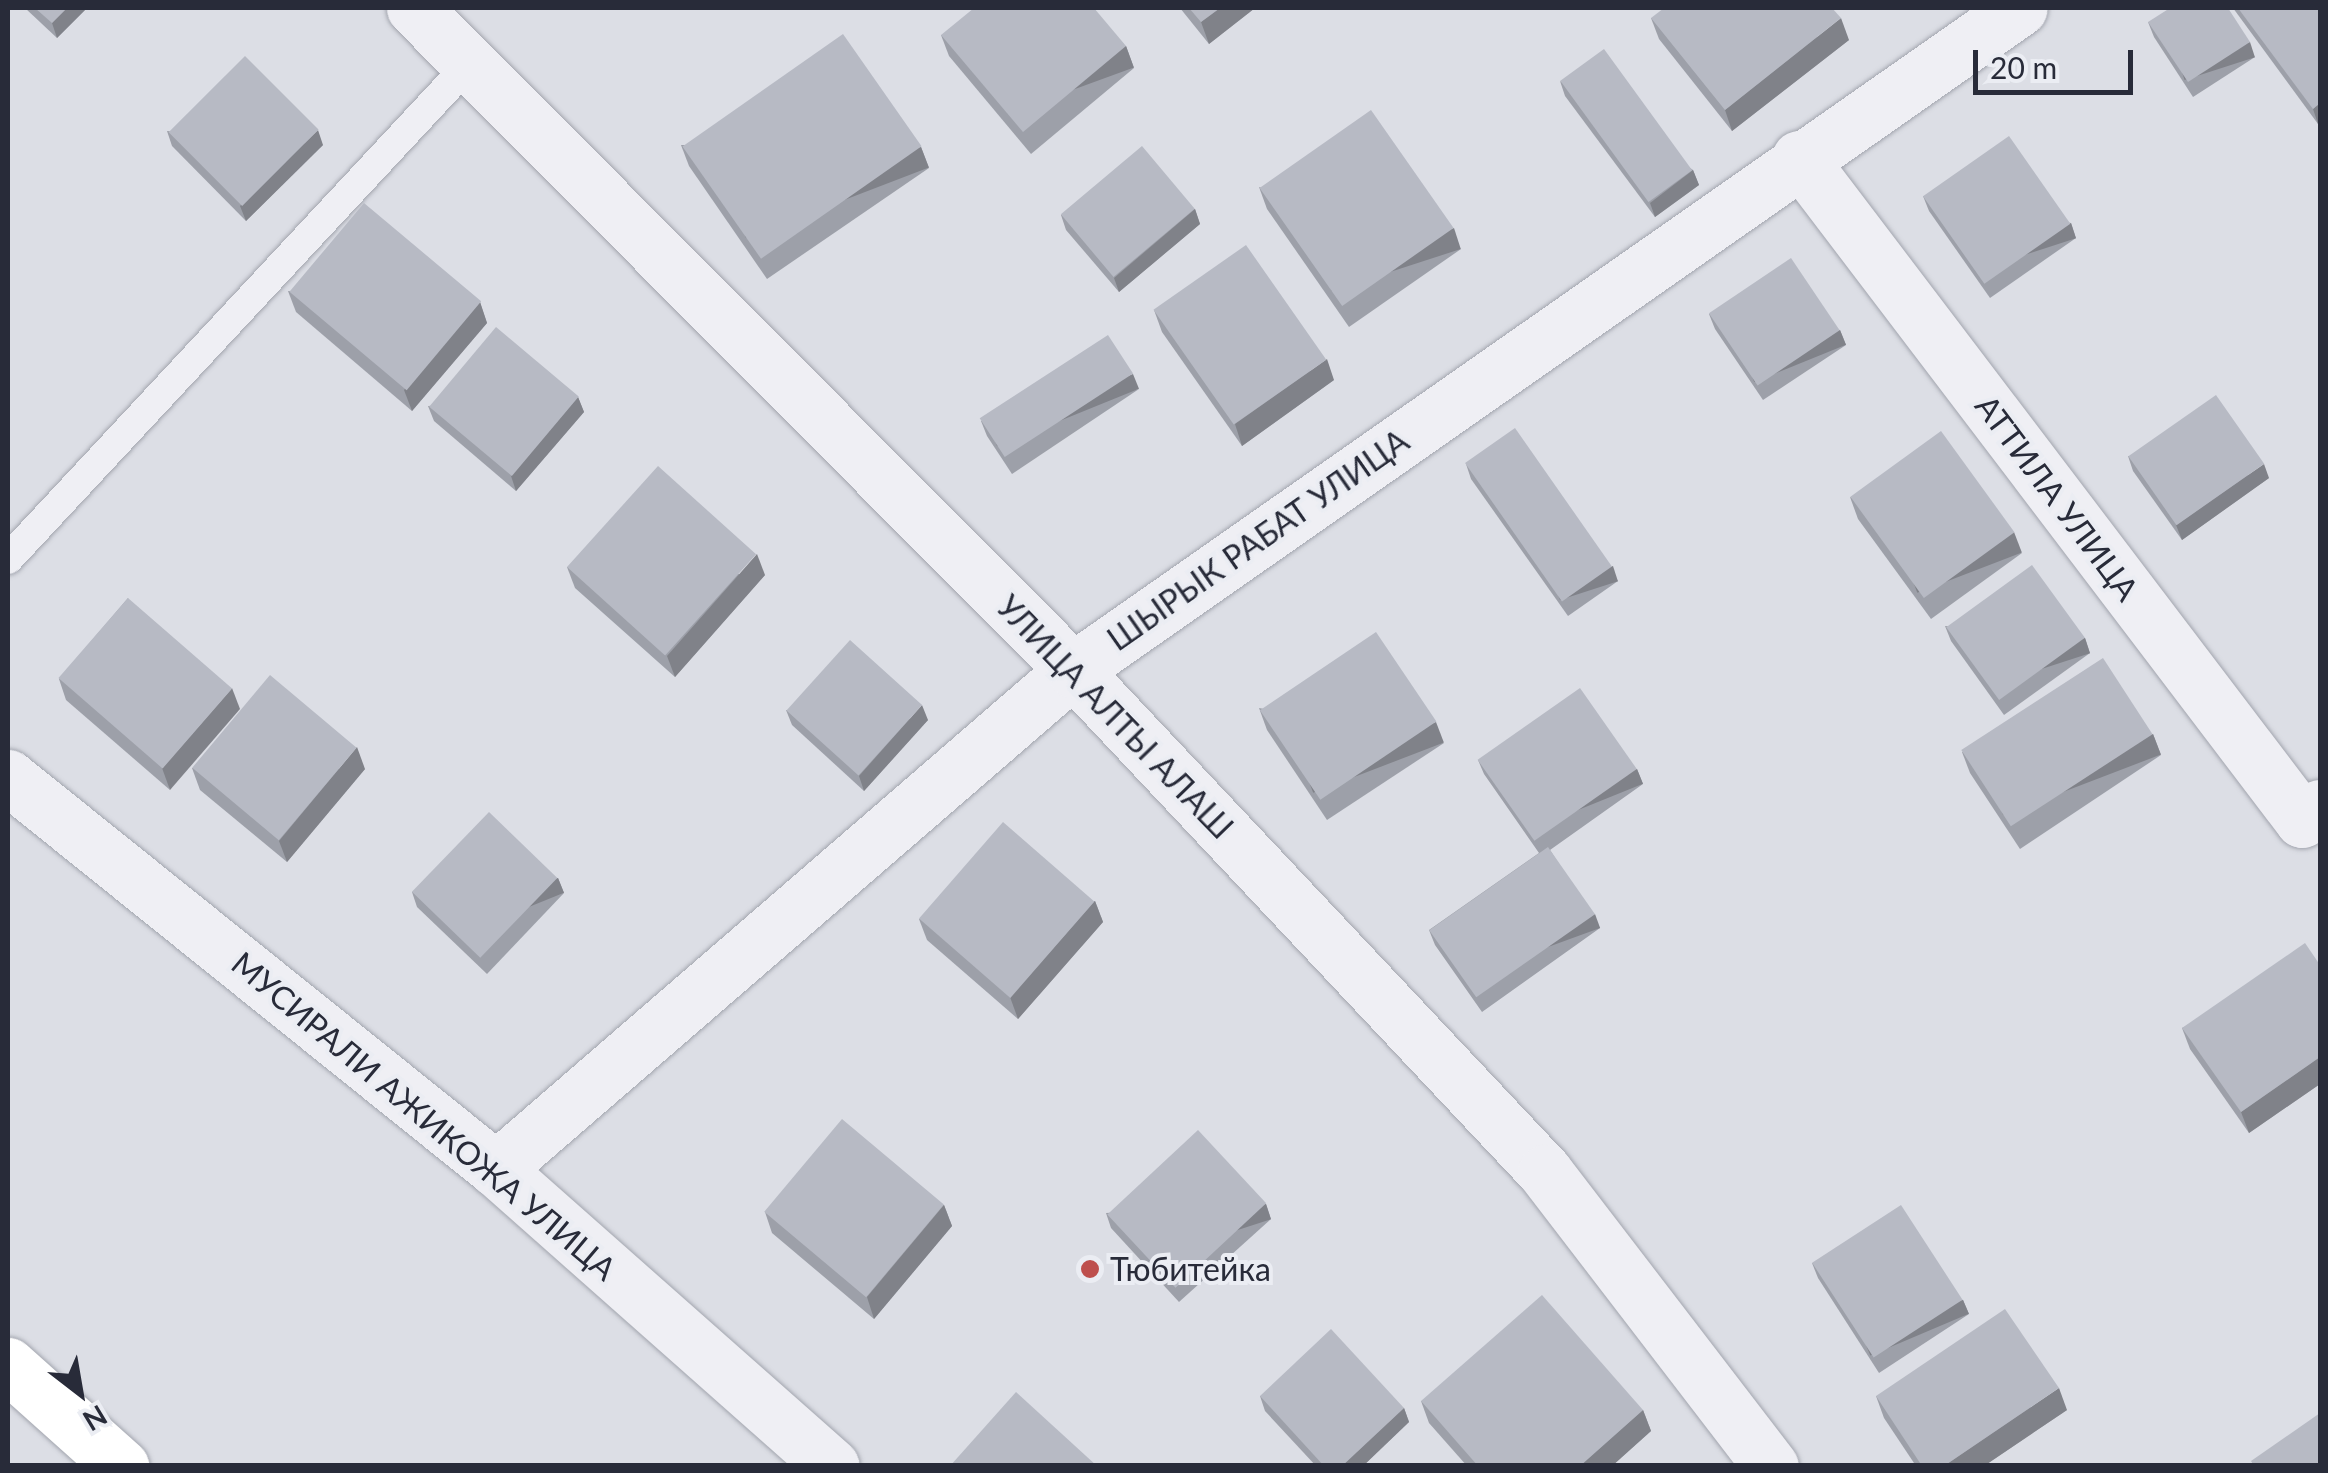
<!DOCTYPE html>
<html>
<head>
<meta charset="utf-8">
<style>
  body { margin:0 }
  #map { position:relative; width:2328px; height:1473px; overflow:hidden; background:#dcdee5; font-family:Lato,sans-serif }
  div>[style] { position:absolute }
  .roads { filter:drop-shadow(0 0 2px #a2a5ae) drop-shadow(0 0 2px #a2a5ae) }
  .service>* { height:30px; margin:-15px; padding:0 15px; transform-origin:15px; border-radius:15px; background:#efeff4 }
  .minor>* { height:55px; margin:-27.5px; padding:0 27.5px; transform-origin:27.5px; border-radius:27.5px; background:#efeff4 }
  .secondary>* { height:55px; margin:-27.5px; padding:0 27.5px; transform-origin:27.5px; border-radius:27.5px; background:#fff }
  .wall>* { inset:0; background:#9da0a9 }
  .shaded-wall>* { inset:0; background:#808289; transform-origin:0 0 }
  .building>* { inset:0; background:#b7bac4; transform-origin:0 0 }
  .dots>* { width:28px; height:28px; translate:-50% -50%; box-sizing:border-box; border:5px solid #ebedf3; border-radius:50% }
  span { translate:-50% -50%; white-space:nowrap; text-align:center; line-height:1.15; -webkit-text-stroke:8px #ebedf3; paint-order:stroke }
  .street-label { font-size:32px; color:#282b39 }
  .poi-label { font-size:32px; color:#282b39 }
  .left { translate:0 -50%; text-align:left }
  .frame { position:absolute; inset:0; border:10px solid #282b39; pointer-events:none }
  .north { position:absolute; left:30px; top:1343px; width:100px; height:100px; -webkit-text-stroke:8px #ebedf3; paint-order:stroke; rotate:149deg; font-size:28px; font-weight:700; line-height:40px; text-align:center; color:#282b39 }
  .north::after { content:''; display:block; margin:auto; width:35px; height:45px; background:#282b39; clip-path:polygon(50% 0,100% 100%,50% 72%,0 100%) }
  .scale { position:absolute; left:1973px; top:50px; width:160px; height:45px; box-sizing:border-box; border:5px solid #282b39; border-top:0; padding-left:12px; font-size:30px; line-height:35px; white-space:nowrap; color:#282b39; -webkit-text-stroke:8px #ebedf3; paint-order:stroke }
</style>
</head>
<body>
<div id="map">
  <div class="roads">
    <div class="service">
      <div style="left:8px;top:559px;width:681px;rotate:-47.02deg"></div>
    </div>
    <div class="minor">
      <div style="left:414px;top:8px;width:934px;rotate:45.13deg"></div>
      <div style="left:1073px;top:670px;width:689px;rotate:46.76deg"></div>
      <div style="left:1545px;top:1172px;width:371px;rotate:52.5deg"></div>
      <div style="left:1799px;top:158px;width:831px;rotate:52.77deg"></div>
      <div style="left:2302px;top:820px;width:22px;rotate:-36deg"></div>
      <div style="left:8px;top:777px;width:626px;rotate:38.77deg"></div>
      <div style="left:496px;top:1169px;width:448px;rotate:41.5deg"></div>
      <div style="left:496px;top:1169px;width:763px;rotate:-40.85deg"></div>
      <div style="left:1073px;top:670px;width:1155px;rotate:-34.96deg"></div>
    </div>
    <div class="secondary">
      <div style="left:8px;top:1365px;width:152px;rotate:41.8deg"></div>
    </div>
  </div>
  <div class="wall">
    <div style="clip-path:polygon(25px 8px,87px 8px,57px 38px)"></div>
    <div style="clip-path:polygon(1180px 8px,1255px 8px,1209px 44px)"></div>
    <div style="clip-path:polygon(2233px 8px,2317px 8px,2318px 124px)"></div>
    <div style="clip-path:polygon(1651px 18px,1849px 40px,1732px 131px,1659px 39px)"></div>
    <div style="clip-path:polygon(2148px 22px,2255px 57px,2193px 97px,2154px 37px)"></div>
    <div style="clip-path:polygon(941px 35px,1126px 46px,1134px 68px,1031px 154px,949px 56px)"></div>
    <div style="clip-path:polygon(1560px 81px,1693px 170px,1699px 185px,1655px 217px,1565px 96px)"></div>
    <div style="clip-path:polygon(167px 131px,323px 145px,246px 221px,172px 146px)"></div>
    <div style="clip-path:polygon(681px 145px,921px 147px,929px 168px,767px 279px,689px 166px)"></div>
    <div style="clip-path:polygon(1259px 187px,1461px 249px,1349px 327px,1267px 209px)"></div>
    <div style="clip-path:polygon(1923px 196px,2071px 223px,2076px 238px,1990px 298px,1929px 211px)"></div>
    <div style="clip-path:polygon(1195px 209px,1200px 224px,1119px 292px,1066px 230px,1061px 215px)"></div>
    <div style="clip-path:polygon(288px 291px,480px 302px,487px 323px,412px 411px,296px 312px)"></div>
    <div style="clip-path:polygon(1154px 310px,1334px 380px,1242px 446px,1162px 332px)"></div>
    <div style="clip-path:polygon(1709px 314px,1840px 330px,1846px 345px,1763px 400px,1715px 329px)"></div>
    <div style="clip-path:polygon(1139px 389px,1012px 474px,987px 436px,981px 421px)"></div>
    <div style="clip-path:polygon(578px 397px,584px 412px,516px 491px,434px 421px,428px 406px)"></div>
    <div style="clip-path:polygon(2128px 456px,2269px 478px,2182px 540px,2133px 471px)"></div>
    <div style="clip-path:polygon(1466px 464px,1618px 581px,1568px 616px,1471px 479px)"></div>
    <div style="clip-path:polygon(1850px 497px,2022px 553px,1931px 619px,1858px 519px)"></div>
    <div style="clip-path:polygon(567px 567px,765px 575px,675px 677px,575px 588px)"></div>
    <div style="clip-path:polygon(128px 598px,170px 790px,66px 700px,59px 679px)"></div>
    <div style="clip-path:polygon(1945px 626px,2085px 638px,2090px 653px,2004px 715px,1951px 641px)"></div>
    <div style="clip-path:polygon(1259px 708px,1444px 743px,1327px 820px,1267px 730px)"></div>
    <div style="clip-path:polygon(786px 710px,928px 720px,864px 791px,792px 725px)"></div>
    <div style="clip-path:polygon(2153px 734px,2161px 755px,2020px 849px,1970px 773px,1962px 752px)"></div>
    <div style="clip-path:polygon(1478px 760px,1637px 769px,1643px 784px,1550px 850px,1600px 928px,1482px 1012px,1435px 945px,1429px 930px,1539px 853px,1484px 774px)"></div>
    <div style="clip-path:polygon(192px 768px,365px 769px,287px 862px,200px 790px)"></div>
    <div style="clip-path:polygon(558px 878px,564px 893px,487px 974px,417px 907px,412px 892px)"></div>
    <div style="clip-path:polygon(1095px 901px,1103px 922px,1018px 1019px,927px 940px,919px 919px)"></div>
    <div style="clip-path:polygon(2320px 965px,2320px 1084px,2249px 1133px,2190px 1049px,2182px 1028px)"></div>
    <div style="clip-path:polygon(1266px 1204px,1271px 1219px,1179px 1302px,1111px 1228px,1106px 1213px)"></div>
    <div style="clip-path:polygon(944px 1205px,952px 1226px,874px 1319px,772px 1233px,765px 1212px)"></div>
    <div style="clip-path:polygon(1812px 1263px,1963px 1300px,1969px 1314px,1879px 1373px,1818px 1278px)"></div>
    <div style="clip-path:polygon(1260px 1396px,1404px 1408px,1409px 1422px,1363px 1466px,1316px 1466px,1265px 1411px)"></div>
    <div style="clip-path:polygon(1876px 1396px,2067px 1410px,1984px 1466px,1916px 1466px,1884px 1418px)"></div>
    <div style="clip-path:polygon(1421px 1401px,1643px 1410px,1651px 1431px,1612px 1466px,1467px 1466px,1429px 1423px)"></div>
  </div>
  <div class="shaded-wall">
    <div style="clip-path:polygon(67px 8px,87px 8px,57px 38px,52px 23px)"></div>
    <div style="clip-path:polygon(1220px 8px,1255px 8px,1209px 44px,1201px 22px)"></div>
    <div style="clip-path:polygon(1841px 18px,1849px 40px,1732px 131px,1725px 110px)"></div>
    <div style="left:2250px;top:42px;width:16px;height:74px;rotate:72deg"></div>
    <div style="left:1126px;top:46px;width:23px;height:134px;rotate:70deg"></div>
    <div style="clip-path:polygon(2320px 103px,2320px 122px,2318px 124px,2313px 109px)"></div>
    <div style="clip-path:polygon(318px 130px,323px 145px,246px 221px,240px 206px)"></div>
    <div style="left:921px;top:147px;width:22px;height:196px;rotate:69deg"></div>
    <div style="clip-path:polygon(1693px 170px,1699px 185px,1655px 217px,1650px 203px)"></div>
    <div style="clip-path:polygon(1195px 209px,1200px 224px,1119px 292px,1114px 278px)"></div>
    <div style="left:2071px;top:223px;width:16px;height:105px;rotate:72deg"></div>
    <div style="left:1454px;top:228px;width:22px;height:136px;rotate:72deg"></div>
    <div style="clip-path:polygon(480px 302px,487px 323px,412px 411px,404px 390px)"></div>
    <div style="left:1840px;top:330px;width:16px;height:99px;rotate:68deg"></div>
    <div style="clip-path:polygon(1327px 359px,1334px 380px,1242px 446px,1235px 424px)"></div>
    <div style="left:1133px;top:374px;width:16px;height:153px;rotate:68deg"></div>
    <div style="clip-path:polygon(578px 397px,584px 412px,516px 491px,511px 476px)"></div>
    <div style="clip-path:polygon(2264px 464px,2269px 478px,2182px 540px,2176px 525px)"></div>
    <div style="left:2014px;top:532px;width:22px;height:112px;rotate:69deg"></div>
    <div style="clip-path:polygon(757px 554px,765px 575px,675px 677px,667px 656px)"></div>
    <div style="left:1613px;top:566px;width:16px;height:61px;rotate:72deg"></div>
    <div style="left:2085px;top:638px;width:16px;height:106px;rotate:72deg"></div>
    <div style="clip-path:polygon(232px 688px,240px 709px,170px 790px,162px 768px)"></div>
    <div style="clip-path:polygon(922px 705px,928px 720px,864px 791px,859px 776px)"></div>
    <div style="left:1436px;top:722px;width:22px;height:140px;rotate:69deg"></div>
    <div style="left:2153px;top:734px;width:22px;height:169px;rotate:69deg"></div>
    <div style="clip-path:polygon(357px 747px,365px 769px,287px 862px,279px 841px)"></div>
    <div style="left:1637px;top:769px;width:16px;height:124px;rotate:68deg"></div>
    <div style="left:558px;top:878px;width:16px;height:112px;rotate:68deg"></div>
    <div style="clip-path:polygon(1095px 901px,1103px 922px,1018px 1019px,1010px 997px)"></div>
    <div style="left:1595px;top:914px;width:15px;height:144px;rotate:70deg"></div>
    <div style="clip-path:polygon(2320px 1057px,2320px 1084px,2249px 1133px,2241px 1112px)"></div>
    <div style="left:1266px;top:1204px;width:16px;height:125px;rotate:72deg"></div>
    <div style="clip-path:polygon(944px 1205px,952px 1226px,874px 1319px,867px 1297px)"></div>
    <div style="left:1963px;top:1300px;width:15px;height:107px;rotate:67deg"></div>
    <div style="clip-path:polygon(2059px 1388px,2067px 1410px,1984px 1466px,1944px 1466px)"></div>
    <div style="clip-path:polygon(1404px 1408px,1409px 1422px,1363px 1466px,1342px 1466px)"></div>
    <div style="clip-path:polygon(1643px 1410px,1651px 1431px,1612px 1466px,1580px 1466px)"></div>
  </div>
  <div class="building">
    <div style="clip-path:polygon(35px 8px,67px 8px,52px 23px)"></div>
    <div style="clip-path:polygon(974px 8px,1094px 8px,1126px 46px,1023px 132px,941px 35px)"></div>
    <div style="clip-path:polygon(1189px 8px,1220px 8px,1201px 22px)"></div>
    <div style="clip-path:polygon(1664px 8px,1832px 8px,1841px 18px,1725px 110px,1651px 18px)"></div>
    <div style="clip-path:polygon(2170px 8px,2228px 8px,2250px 42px,2188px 82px,2148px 22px)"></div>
    <div style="clip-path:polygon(2238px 8px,2317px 8px,2320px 13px,2320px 103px,2313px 109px)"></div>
    <div style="left:843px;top:34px;width:137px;height:196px;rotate:55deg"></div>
    <div style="left:1604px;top:49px;width:150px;height:54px;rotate:54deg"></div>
    <div style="left:245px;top:56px;width:104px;height:108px;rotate:45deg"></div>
    <div style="left:1371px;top:110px;width:144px;height:136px;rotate:55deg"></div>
    <div style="left:2009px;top:136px;width:107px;height:105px;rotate:55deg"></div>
    <div style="left:1142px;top:146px;width:82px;height:106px;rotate:50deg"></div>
    <div style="left:364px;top:203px;width:153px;height:116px;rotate:40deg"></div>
    <div style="left:1246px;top:245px;width:140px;height:113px;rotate:55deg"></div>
    <div style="left:1791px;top:258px;width:87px;height:99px;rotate:56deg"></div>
    <div style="left:496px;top:327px;width:108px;height:104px;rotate:40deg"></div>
    <div style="left:1108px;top:335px;width:46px;height:153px;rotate:57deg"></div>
    <div style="left:2216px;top:395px;width:84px;height:107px;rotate:55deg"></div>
    <div style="left:1515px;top:428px;width:169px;height:61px;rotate:55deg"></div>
    <div style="left:1941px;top:431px;width:125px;height:112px;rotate:54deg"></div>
    <div style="left:658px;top:466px;width:132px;height:136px;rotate:42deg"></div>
    <div style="left:2032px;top:565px;width:90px;height:106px;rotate:54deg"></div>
    <div style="left:128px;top:598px;width:138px;height:106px;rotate:41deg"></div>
    <div style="left:1376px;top:632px;width:108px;height:140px;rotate:56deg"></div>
    <div style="left:850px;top:640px;width:97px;height:95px;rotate:42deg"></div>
    <div style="left:2103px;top:658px;width:91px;height:169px;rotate:57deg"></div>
    <div style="left:270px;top:675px;width:113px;height:121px;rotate:40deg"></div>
    <div style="left:1580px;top:688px;width:99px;height:125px;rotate:55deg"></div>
    <div style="left:489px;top:812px;width:95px;height:111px;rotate:44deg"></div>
    <div style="left:1003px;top:822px;width:121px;height:128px;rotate:41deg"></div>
    <div style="left:1548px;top:847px;width:82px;height:145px;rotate:55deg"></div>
    <div style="clip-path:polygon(2305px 943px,2320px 965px,2320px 1057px,2241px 1112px,2182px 1028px)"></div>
    <div style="left:842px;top:1119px;width:133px;height:121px;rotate:40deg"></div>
    <div style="left:1198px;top:1130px;width:100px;height:124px;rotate:47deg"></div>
    <div style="left:1901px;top:1205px;width:113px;height:106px;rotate:57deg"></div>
    <div style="clip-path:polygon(1542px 1295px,1643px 1410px,1580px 1466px,1478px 1466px,1421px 1401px)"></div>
    <div style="clip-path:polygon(2005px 1309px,2059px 1388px,1944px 1466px,1922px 1466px,1876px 1396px)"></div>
    <div style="clip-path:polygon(1331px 1329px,1404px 1408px,1342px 1466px,1324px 1466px,1260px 1396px)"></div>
    <div style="clip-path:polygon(1016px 1392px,1097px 1466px,950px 1466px)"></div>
    <div style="clip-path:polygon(2320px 1413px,2320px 1466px,2254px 1466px,2251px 1461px)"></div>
  </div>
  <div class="dots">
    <div style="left:1090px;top:1269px;background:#be4f4d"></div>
  </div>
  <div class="street-label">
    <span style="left:2057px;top:498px;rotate:53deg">АТТИЛА УЛИЦА</span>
    <span style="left:1258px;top:540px;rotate:-35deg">ШЫРЫК РАБАТ УЛИЦА</span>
    <span style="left:1115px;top:717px;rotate:46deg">УЛИЦА АЛТЫ АЛАШ</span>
    <span style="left:424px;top:1116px;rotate:40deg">МУСИРАЛИ АЖИКОЖА УЛИЦА</span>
  </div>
  <div class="poi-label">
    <span class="left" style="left:1110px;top:1269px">Тюбитейка</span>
  </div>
  <div class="frame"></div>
  <div class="north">N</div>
  <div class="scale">20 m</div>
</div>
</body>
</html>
